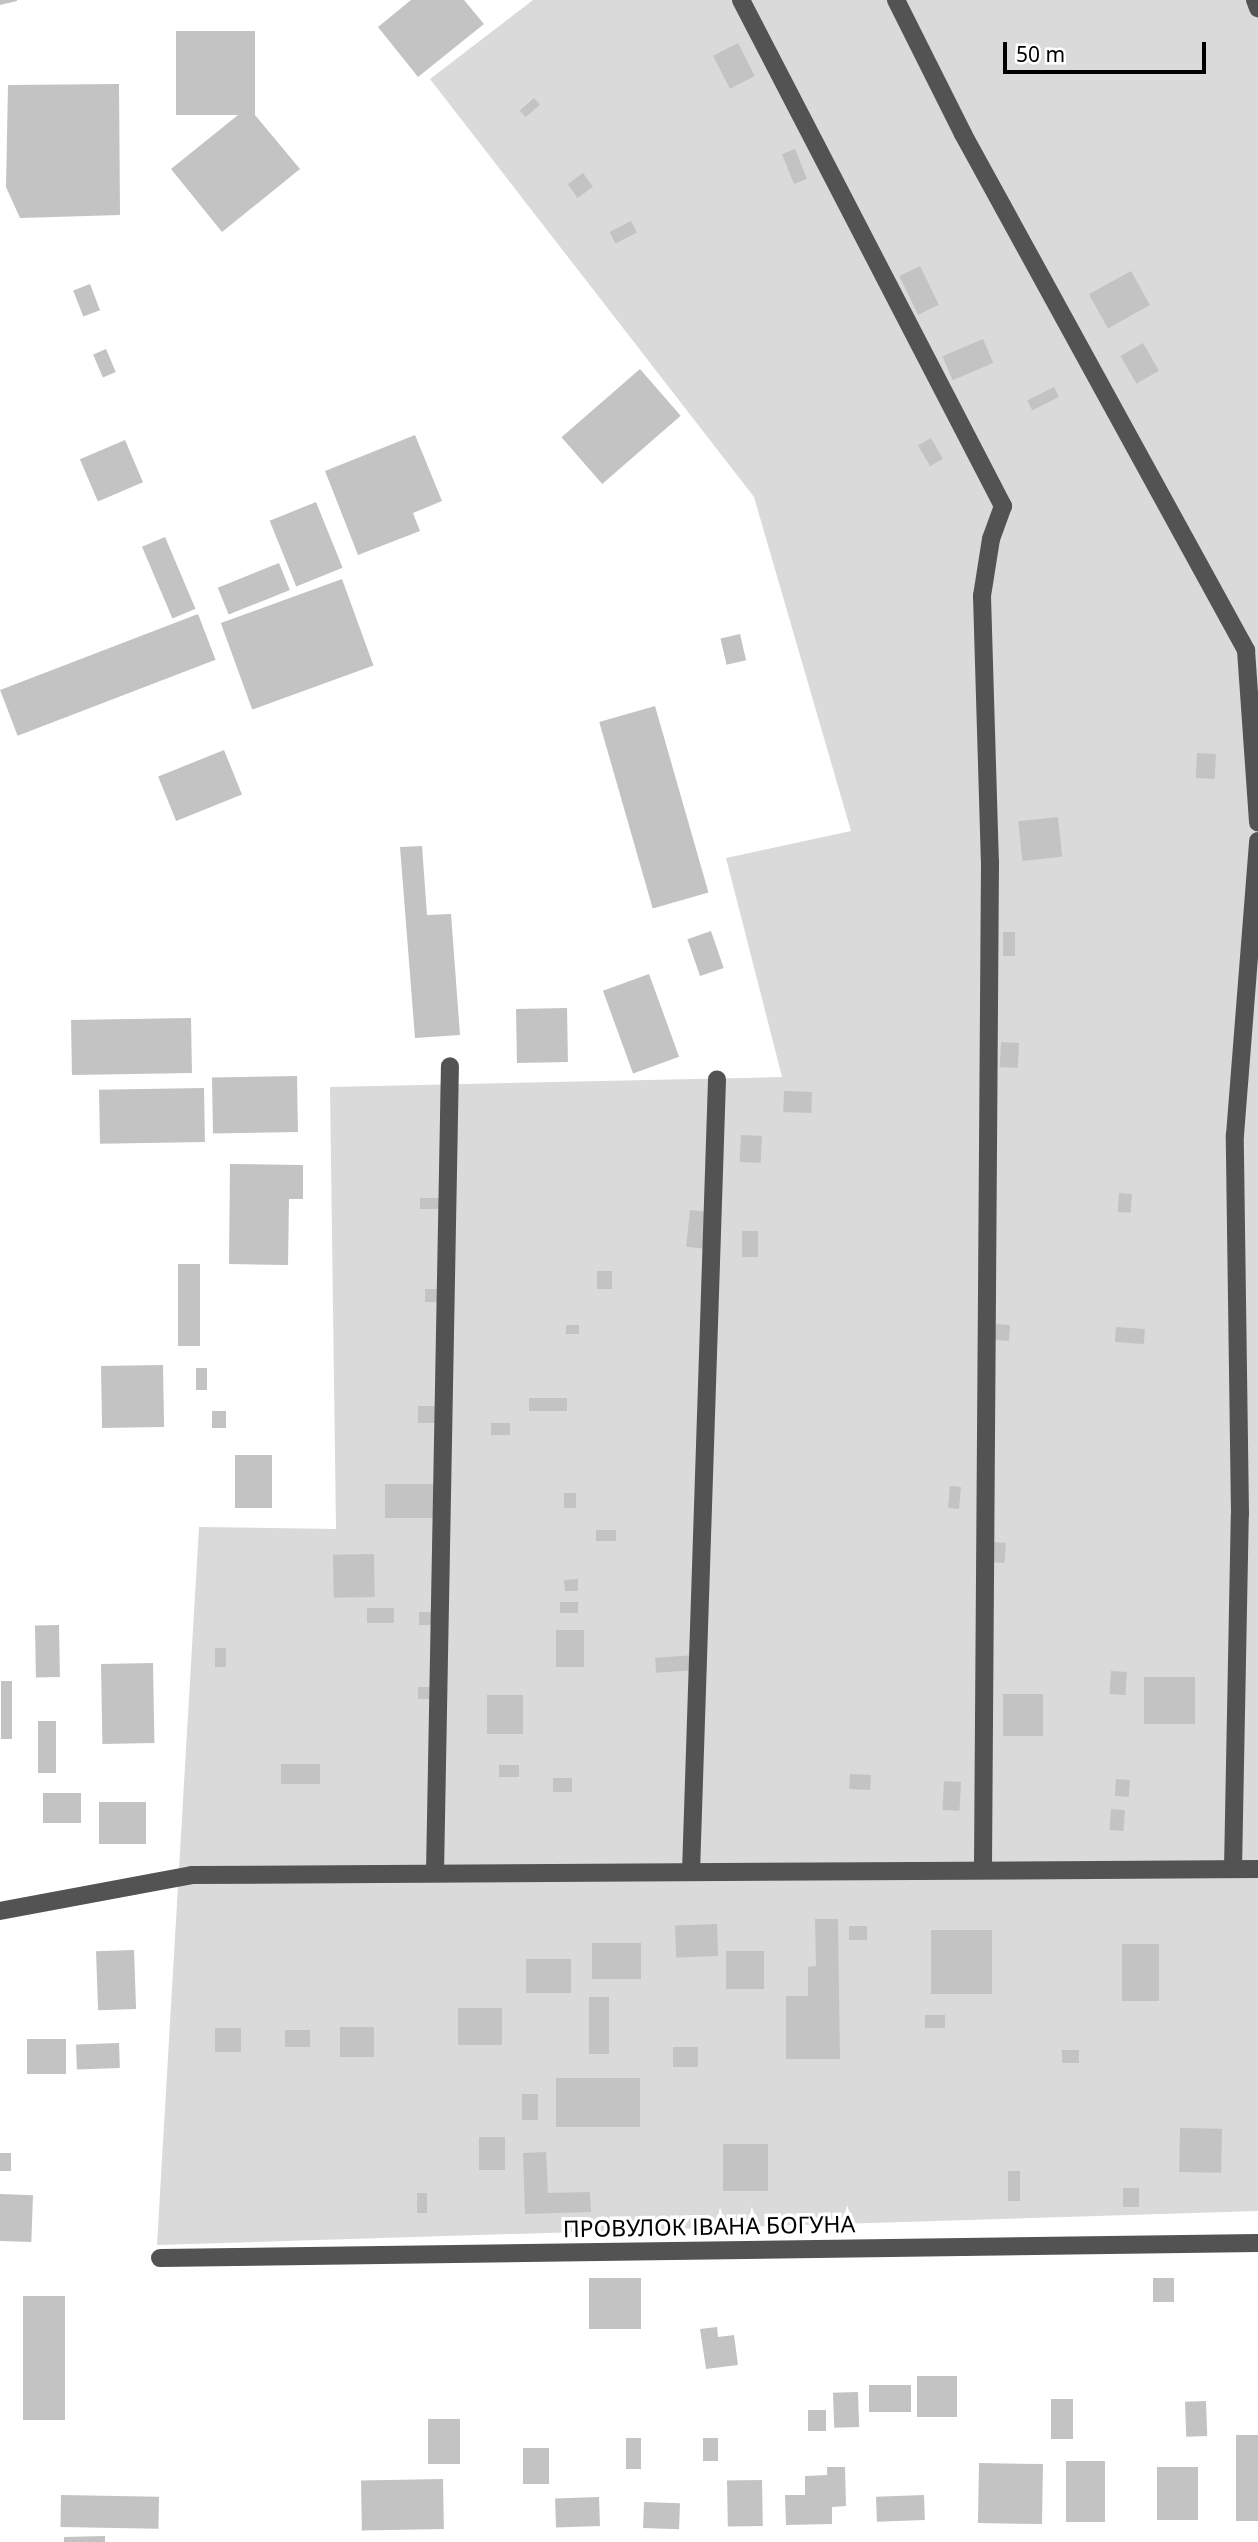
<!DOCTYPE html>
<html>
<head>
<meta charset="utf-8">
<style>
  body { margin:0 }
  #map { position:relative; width:1258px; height:2542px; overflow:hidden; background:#fff; font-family:"Noto Sans",sans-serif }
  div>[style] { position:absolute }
  .green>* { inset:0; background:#dadada }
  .building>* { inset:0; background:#c3c3c3; transform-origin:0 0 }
  .minor>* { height:18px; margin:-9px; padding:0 9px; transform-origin:9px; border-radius:9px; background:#535353 }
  span { translate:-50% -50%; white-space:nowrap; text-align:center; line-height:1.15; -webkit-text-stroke:7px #fff; paint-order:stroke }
  .street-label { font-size:23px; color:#000 }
  .scale { position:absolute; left:1003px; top:42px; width:203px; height:32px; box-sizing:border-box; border:4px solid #000; border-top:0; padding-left:9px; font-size:21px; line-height:24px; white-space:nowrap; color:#000; -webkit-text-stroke:5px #fff; paint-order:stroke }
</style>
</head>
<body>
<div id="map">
  <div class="green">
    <div style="clip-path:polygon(533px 0,1258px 0,1258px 2211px,157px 2245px,199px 1527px,336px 1529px,330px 1087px,782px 1077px,726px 858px,851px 831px,754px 497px,430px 79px)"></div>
  </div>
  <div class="building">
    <div style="clip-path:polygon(0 0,17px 0,17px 1px,0 5px)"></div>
    <div style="clip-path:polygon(411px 0,464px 0,484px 24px,418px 77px,378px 27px)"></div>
    <div style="clip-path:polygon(176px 31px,255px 31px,255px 115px,300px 169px,222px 232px,171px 169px,238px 115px,176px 115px)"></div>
    <div style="left:738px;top:43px;width:37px;height:28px;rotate:63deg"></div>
    <div style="clip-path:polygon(119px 84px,120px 215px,20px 218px,6px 187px,8px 85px)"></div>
    <div style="left:534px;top:98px;width:9px;height:19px;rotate:49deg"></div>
    <div style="left:795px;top:149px;width:32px;height:14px;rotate:68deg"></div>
    <div style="left:583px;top:173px;width:17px;height:19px;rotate:54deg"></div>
    <div style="left:631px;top:221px;width:13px;height:24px;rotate:63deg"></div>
    <div style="left:920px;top:266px;width:43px;height:23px;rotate:64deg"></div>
    <div style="left:1131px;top:271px;width:39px;height:48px;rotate:61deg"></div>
    <div style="left:90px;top:284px;width:28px;height:18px;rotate:69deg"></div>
    <div style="left:983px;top:339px;width:26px;height:44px;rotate:67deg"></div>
    <div style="left:1143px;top:343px;width:32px;height:26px;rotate:60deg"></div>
    <div style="left:106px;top:349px;width:25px;height:14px;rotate:67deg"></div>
    <div style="left:640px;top:369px;width:62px;height:104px;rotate:49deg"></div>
    <div style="left:1054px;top:387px;width:11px;height:30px;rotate:63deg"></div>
    <div style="clip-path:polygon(415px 435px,442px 501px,413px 513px,420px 531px,358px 555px,325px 471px)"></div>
    <div style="left:931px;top:438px;width:24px;height:15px;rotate:60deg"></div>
    <div style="left:125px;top:440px;width:46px;height:49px;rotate:67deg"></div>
    <div style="left:316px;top:502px;width:71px;height:50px;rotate:68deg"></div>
    <div style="left:165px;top:537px;width:78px;height:25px;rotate:67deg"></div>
    <div style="left:279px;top:563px;width:29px;height:66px;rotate:68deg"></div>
    <div style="left:342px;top:579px;width:92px;height:129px;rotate:70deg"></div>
    <div style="left:198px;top:614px;width:49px;height:212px;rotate:69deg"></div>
    <div style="left:740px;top:634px;width:27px;height:20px;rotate:77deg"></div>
    <div style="left:655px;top:706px;width:194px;height:58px;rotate:74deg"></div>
    <div style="left:224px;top:750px;width:48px;height:71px;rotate:68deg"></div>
    <div style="left:1197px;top:753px;width:19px;height:25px;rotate:3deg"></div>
    <div style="left:1058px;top:817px;width:40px;height:40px;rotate:84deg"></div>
    <div style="clip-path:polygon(422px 846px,427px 915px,451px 914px,460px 1035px,415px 1038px,400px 847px)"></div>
    <div style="left:711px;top:931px;width:39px;height:25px;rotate:71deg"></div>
    <div style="left:1003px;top:932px;width:12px;height:24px"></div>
    <div style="left:649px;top:974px;width:88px;height:49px;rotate:70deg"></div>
    <div style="left:567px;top:1008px;width:54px;height:51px;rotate:89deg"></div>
    <div style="left:191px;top:1018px;width:55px;height:120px;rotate:89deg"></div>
    <div style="left:1001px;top:1042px;width:18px;height:25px;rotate:3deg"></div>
    <div style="left:297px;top:1076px;width:56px;height:85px;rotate:89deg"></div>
    <div style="left:204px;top:1088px;width:54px;height:105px;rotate:89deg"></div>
    <div style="left:784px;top:1091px;width:28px;height:21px;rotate:2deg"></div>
    <div style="left:741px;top:1135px;width:21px;height:27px;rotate:3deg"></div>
    <div style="clip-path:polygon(230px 1164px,303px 1165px,303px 1199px,289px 1199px,288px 1265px,229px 1264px)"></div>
    <div style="left:1119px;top:1193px;width:13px;height:19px;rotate:4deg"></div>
    <div style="left:439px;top:1198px;width:11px;height:19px;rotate:90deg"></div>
    <div style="left:690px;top:1210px;width:18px;height:37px;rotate:6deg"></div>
    <div style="left:742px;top:1231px;width:16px;height:26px"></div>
    <div style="left:178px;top:1264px;width:22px;height:82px"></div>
    <div style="left:597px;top:1271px;width:15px;height:18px"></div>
    <div style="left:441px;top:1289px;width:13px;height:16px;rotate:90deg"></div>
    <div style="left:996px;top:1324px;width:14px;height:16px;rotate:4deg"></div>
    <div style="left:566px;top:1325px;width:13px;height:9px"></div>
    <div style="left:1116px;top:1327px;width:29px;height:15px;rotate:4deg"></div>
    <div style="left:163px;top:1365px;width:62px;height:62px;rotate:89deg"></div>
    <div style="left:196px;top:1368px;width:11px;height:22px"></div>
    <div style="left:529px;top:1398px;width:38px;height:13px"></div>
    <div style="left:418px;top:1406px;width:22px;height:17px"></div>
    <div style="left:212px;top:1411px;width:14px;height:17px"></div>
    <div style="left:491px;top:1423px;width:19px;height:12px"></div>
    <div style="left:235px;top:1455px;width:37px;height:53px"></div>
    <div style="left:442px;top:1484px;width:34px;height:57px;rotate:90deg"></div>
    <div style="left:950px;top:1486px;width:11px;height:22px;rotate:5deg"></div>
    <div style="left:564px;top:1493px;width:12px;height:15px"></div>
    <div style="left:596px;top:1530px;width:20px;height:11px"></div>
    <div style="left:992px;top:1542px;width:14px;height:20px;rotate:4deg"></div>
    <div style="left:374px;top:1554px;width:43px;height:41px;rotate:89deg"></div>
    <div style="clip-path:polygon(578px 1579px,578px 1591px,565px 1591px,564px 1580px)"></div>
    <div style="left:560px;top:1602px;width:18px;height:11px"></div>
    <div style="left:367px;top:1608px;width:27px;height:15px"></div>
    <div style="left:419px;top:1612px;width:16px;height:13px"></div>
    <div style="left:59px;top:1625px;width:52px;height:24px;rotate:89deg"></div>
    <div style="left:584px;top:1630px;width:37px;height:28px;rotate:90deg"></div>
    <div style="left:215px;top:1648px;width:11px;height:19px"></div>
    <div style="left:696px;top:1655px;width:15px;height:41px;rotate:86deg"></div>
    <div style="left:153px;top:1663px;width:80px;height:52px;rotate:89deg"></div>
    <div style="left:1111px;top:1671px;width:16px;height:23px;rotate:4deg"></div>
    <div style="left:1144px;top:1677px;width:51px;height:47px"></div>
    <div style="left:1px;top:1681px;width:11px;height:58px"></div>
    <div style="left:418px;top:1687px;width:15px;height:12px"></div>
    <div style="left:1043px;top:1694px;width:42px;height:40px;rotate:90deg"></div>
    <div style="left:487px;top:1695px;width:36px;height:39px"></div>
    <div style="left:38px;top:1721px;width:18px;height:52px"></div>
    <div style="left:281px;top:1764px;width:39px;height:20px"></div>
    <div style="left:499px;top:1765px;width:20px;height:12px"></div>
    <div style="left:850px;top:1774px;width:21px;height:15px;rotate:3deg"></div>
    <div style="left:572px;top:1778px;width:14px;height:19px;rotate:90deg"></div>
    <div style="left:1116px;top:1779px;width:14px;height:17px;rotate:4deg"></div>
    <div style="left:944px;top:1781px;width:17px;height:29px;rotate:3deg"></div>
    <div style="left:43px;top:1793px;width:38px;height:30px"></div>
    <div style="left:99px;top:1802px;width:47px;height:42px"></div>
    <div style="left:1111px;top:1809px;width:14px;height:21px;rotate:4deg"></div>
    <div style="clip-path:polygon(815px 1919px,838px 1919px,840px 2059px,786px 2059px,786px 1996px,808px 1996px,808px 1967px,816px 1966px)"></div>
    <div style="left:717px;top:1924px;width:32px;height:42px;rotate:88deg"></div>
    <div style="left:849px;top:1926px;width:18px;height:14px"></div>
    <div style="left:931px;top:1930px;width:61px;height:64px"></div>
    <div style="left:592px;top:1943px;width:49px;height:36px"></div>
    <div style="left:1122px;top:1944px;width:37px;height:57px"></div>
    <div style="left:134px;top:1950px;width:59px;height:38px;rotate:88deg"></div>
    <div style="left:726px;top:1951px;width:38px;height:38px"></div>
    <div style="left:526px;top:1959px;width:45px;height:34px"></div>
    <div style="left:589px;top:1997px;width:20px;height:57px"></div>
    <div style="left:458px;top:2008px;width:44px;height:37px"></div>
    <div style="left:945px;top:2015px;width:13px;height:20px;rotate:90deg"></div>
    <div style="left:340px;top:2027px;width:34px;height:30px"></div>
    <div style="left:215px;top:2028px;width:26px;height:24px"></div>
    <div style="left:285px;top:2030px;width:25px;height:17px"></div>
    <div style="left:27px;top:2039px;width:39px;height:35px"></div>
    <div style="left:119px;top:2043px;width:25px;height:43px;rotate:88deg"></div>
    <div style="left:673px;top:2047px;width:25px;height:20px"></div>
    <div style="left:1062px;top:2050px;width:17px;height:13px"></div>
    <div style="left:556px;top:2078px;width:84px;height:49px"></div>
    <div style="left:522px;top:2094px;width:16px;height:26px"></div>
    <div style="left:1180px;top:2128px;width:42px;height:44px;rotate:1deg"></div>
    <div style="left:479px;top:2137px;width:26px;height:33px"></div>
    <div style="left:723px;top:2144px;width:45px;height:47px"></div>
    <div style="clip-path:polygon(546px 2152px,548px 2193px,590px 2192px,591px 2212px,525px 2214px,523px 2153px)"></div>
    <div style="left:0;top:2153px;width:11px;height:18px"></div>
    <div style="left:1008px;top:2171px;width:12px;height:30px"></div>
    <div style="left:1123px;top:2188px;width:16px;height:19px"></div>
    <div style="left:417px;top:2193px;width:10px;height:20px"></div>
    <div style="left:0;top:2194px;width:33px;height:47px;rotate:2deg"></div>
    <div style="left:641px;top:2278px;width:51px;height:52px;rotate:90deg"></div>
    <div style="left:1153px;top:2278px;width:21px;height:24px"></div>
    <div style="left:23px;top:2296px;width:42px;height:124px"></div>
    <div style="clip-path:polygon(717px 2327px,718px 2337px,734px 2335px,738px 2365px,706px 2369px,700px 2329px)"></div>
    <div style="left:917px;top:2376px;width:40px;height:41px"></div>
    <div style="left:911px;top:2385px;width:27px;height:42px;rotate:90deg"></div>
    <div style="left:858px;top:2392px;width:35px;height:25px;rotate:88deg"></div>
    <div style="left:1073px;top:2399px;width:40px;height:22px;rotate:90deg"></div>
    <div style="left:1206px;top:2401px;width:35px;height:21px;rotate:88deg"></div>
    <div style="left:808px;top:2410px;width:18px;height:21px"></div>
    <div style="left:428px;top:2419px;width:32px;height:45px"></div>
    <div style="left:1258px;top:2435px;width:86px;height:22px;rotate:90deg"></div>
    <div style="left:626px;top:2438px;width:15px;height:31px"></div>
    <div style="left:703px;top:2438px;width:15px;height:23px"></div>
    <div style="left:523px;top:2448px;width:26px;height:36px"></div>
    <div style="left:1066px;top:2461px;width:39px;height:61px"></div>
    <div style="left:979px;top:2463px;width:64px;height:60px;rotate:1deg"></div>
    <div style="clip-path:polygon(827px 2467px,845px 2467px,846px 2506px,832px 2507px,832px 2524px,786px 2525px,785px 2495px,805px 2495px,805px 2476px,827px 2475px)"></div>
    <div style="left:1157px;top:2467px;width:41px;height:53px"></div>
    <div style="left:443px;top:2479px;width:50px;height:82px;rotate:89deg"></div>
    <div style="left:762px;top:2480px;width:46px;height:35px;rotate:89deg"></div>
    <div style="left:61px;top:2495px;width:98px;height:32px;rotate:1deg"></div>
    <div style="left:924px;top:2495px;width:25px;height:48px;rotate:88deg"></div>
    <div style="left:599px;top:2497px;width:29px;height:44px;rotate:88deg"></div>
    <div style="left:644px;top:2502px;width:36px;height:26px;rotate:2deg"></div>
    <div style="clip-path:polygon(105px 2536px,105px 2542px,64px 2542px,64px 2537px)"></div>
  </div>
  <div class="minor">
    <div style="left:741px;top:0;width:570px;rotate:62.63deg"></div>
    <div style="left:1003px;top:506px;width:35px;rotate:110deg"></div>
    <div style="left:991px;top:539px;width:58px;rotate:99deg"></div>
    <div style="left:982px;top:596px;width:266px;rotate:88.3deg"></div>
    <div style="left:990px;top:862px;width:1008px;rotate:90.4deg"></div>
    <div style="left:896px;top:0;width:150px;rotate:63.4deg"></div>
    <div style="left:963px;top:134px;width:589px;rotate:61.26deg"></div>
    <div style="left:1246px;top:650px;width:173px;rotate:86deg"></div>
    <div style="left:1255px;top:0;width:9px;rotate:69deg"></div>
    <div style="left:1233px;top:1869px;width:355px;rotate:-88.9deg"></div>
    <div style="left:1240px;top:1514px;width:379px;rotate:-90.8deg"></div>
    <div style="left:1235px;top:1135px;width:295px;rotate:-85.5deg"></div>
    <div style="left:691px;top:1872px;width:793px;rotate:-88.12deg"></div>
    <div style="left:435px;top:1873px;width:807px;rotate:-88.94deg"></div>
    <div style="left:0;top:1911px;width:195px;rotate:-10.6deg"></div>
    <div style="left:192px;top:1875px;width:1066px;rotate:-0.32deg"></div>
    <div style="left:160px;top:2258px;width:1098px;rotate:-0.78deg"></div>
  </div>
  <div class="street-label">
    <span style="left:709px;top:2226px;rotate:-1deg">ПРОВУЛОК ІВАНА БОГУНА</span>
  </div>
  <div class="scale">50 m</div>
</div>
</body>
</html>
